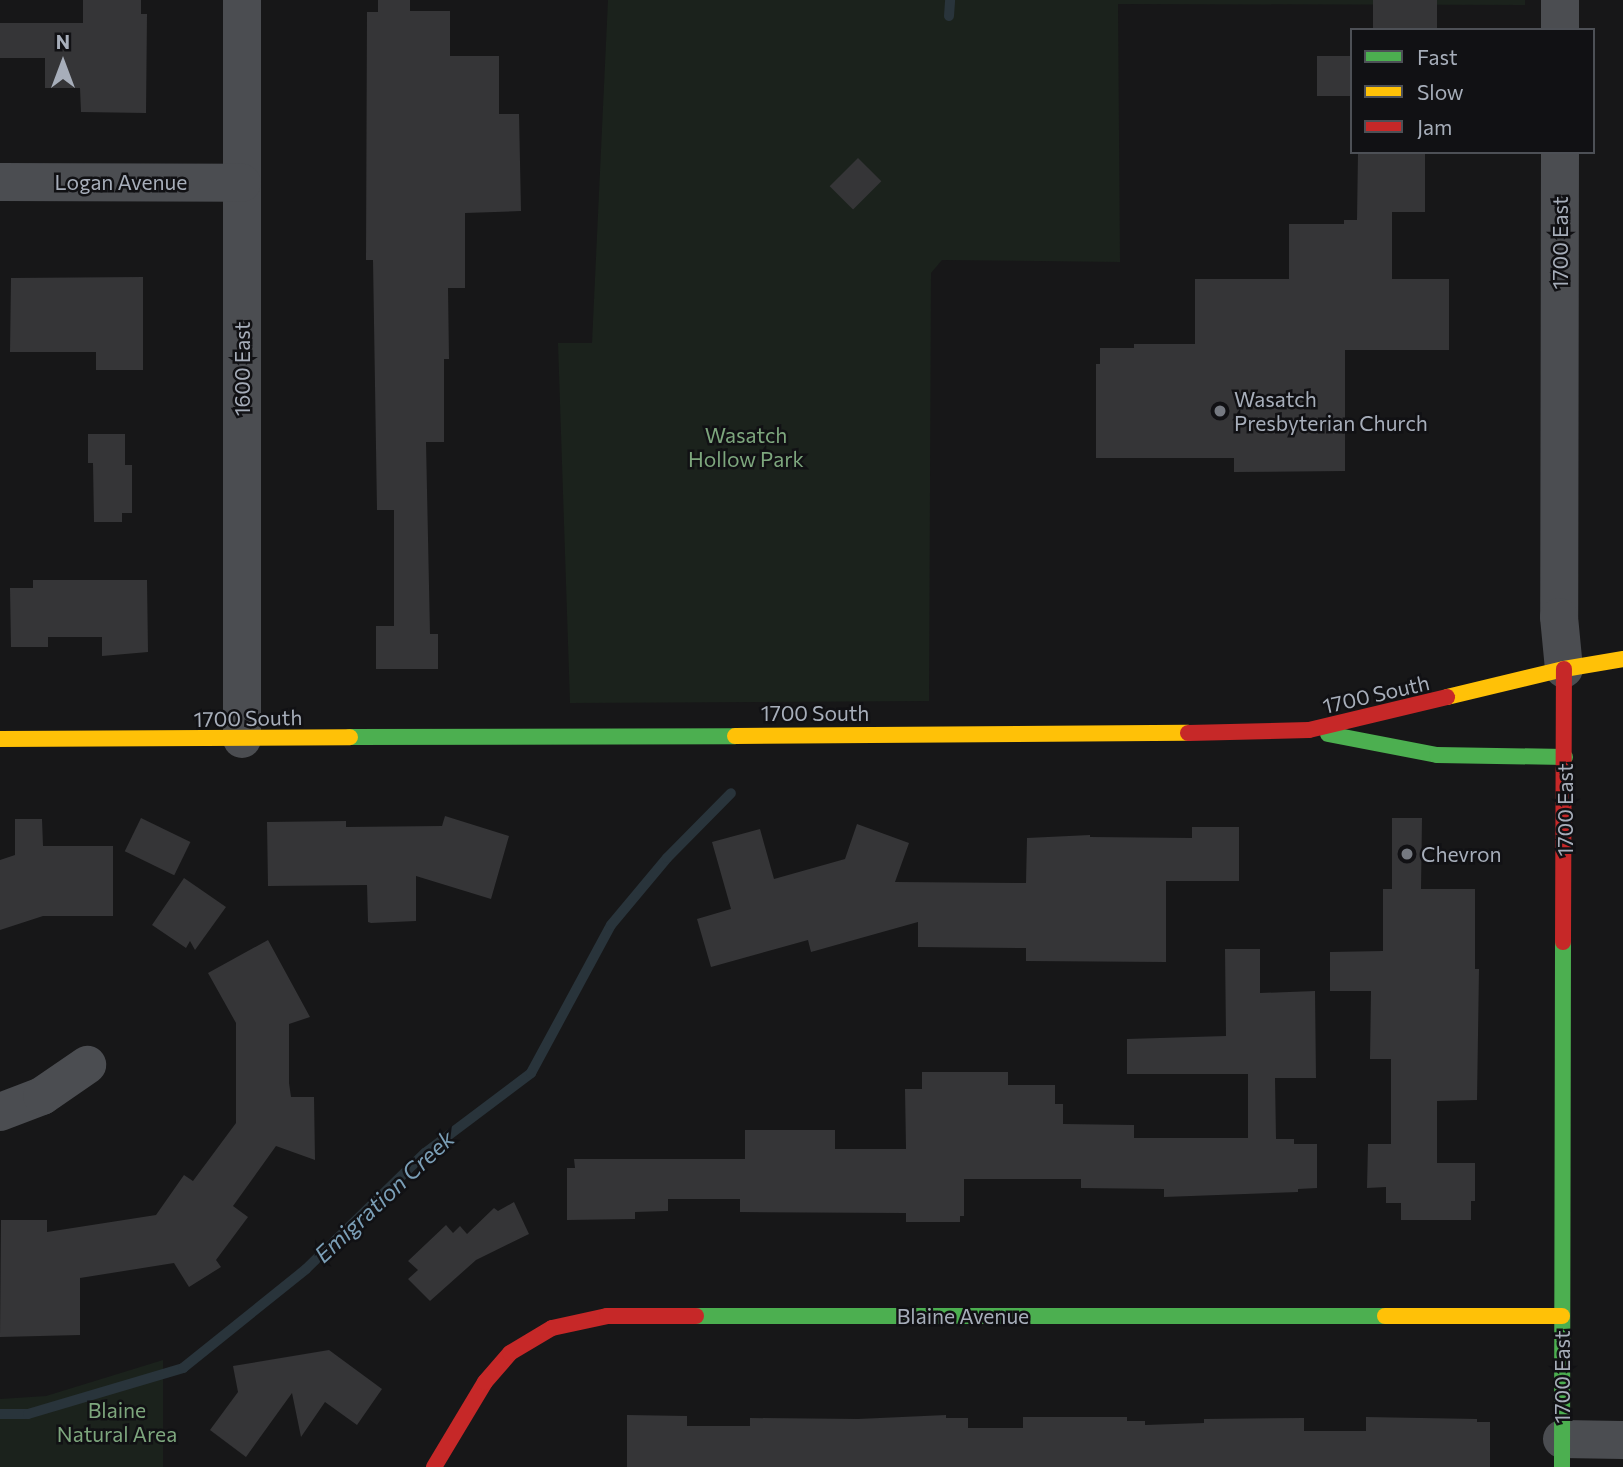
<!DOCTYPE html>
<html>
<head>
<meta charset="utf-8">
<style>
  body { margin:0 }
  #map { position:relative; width:1623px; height:1467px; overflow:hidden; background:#171718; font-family:Commissioner,sans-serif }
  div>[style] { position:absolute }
  .green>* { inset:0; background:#1b221c }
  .stream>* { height:10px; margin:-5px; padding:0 5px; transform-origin:5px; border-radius:5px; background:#29343b }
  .building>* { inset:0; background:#353537; transform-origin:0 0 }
  .street>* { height:38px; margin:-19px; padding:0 19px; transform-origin:19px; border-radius:19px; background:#4b4d51 }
  .fast>* { height:16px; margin:-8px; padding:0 8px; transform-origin:8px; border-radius:8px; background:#4caf50 }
  .slow>* { height:16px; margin:-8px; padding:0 8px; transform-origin:8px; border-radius:8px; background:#ffc107 }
  .jam>* { height:16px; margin:-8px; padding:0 8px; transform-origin:8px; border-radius:8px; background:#c62828 }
  .dots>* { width:19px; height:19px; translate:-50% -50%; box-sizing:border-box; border:4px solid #111114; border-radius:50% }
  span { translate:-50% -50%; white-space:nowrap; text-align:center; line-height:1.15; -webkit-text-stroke:5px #111114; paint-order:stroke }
  .street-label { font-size:21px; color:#a7aeba }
  .poi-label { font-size:21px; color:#a7aeba }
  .left { translate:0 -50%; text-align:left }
  .park-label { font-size:21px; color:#7da67d }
  .water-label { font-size:23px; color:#7b9fb7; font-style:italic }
  .legend { position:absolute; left:1350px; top:28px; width:245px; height:126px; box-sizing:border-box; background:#111114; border:2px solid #4d5056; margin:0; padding:9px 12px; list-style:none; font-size:21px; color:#a7aeba }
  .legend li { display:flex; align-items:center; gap:14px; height:35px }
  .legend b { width:35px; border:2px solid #4d5056 }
  .north { position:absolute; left:28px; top:28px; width:70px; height:70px; -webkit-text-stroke:5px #111114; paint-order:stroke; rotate:0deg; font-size:19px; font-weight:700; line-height:28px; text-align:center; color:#a7aeba }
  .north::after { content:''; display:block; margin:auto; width:24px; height:32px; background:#a7aeba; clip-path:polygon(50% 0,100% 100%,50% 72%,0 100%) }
</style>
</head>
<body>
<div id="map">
  <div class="green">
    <div style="clip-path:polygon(608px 0,1525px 0,1525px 5px,1118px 4px,1120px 262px,942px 260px,931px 273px,929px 701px,570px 703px,558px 343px,592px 343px)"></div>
    <div style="clip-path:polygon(163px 1360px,163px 1467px,0 1467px,0 1399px,46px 1396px)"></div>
  </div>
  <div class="stream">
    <div style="left:949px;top:16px;width:16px;rotate:-86deg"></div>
    <div style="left:0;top:1414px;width:28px"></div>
    <div style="left:28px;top:1414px;width:162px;rotate:-16.5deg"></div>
    <div style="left:183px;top:1368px;width:158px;rotate:-38.8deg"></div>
    <div style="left:306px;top:1269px;width:166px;rotate:-44.3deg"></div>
    <div style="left:425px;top:1153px;width:133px;rotate:-37deg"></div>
    <div style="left:531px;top:1073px;width:168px;rotate:-61.6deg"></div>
    <div style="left:611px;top:925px;width:87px;rotate:-50.1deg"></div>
    <div style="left:667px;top:858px;width:91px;rotate:-45.4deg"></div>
  </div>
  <div class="building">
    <div style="clip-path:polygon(83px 0,141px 0,141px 14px,147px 14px,146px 113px,81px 112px,80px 88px,45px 88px,45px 58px,0 58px,0 23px,83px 23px)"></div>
    <div style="clip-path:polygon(378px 0,410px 0,410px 11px,450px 11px,450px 56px,499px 56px,499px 114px,519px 114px,521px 211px,465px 213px,465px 288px,448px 288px,449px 359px,444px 359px,444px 442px,426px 442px,430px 634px,438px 634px,438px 669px,376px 669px,376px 626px,394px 626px,394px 510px,377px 510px,373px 260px,366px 260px,367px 12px,378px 12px)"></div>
    <div style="left:1373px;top:0;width:64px;height:30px"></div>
    <div style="left:1317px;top:56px;width:35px;height:40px"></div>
    <div style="clip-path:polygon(1358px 152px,1425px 152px,1425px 212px,1392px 212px,1392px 279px,1449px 279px,1449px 350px,1345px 350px,1345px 471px,1234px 472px,1234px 458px,1096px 458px,1096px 364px,1100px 364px,1100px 348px,1134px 348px,1134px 344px,1195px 344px,1195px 279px,1289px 279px,1289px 224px,1344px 224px,1344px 220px,1357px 220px)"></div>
    <div style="left:858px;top:158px;width:33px;height:40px;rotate:45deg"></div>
    <div style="clip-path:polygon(143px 277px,143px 370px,96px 370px,96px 352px,10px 352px,11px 278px)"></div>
    <div style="clip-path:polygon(88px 434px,125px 434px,125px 465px,132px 465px,132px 513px,122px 513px,122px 522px,94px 522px,93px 463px,88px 463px)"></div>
    <div style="clip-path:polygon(33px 580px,147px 580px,148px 652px,102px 656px,102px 637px,48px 637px,48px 647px,11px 647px,10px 588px,33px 588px)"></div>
    <div style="clip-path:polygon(445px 816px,509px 836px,491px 899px,416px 876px,416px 921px,371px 923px,368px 922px,367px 885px,268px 886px,267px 822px,346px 821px,346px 827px,442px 826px)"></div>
    <div style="left:141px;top:818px;width:55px;height:37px;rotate:26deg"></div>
    <div style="clip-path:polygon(1392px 818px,1422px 818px,1421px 889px,1475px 889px,1475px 969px,1479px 969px,1477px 1100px,1437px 1101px,1437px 1163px,1475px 1163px,1475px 1201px,1471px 1201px,1471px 1220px,1401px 1220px,1401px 1203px,1386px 1203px,1386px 1187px,1367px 1188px,1368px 1144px,1391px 1144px,1391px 1059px,1370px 1059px,1371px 991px,1330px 991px,1330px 952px,1383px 951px,1383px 889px,1392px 889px)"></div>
    <div style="clip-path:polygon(15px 819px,42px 819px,43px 846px,113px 846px,113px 916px,43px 916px,0 930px,0 860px,15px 855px)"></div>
    <div style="clip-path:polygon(857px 824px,909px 843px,895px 882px,1026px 883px,1027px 838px,1090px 835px,1090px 837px,1192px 838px,1192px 827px,1239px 827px,1239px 881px,1166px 881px,1166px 962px,1026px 961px,1026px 948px,918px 947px,918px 922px,811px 952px,808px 940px,711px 967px,697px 919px,731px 909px,712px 842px,760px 829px,774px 879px,845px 859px)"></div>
    <div style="clip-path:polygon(184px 878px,226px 907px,195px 950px,190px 941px,186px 948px,152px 925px)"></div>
    <div style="clip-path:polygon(268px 940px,310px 1017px,289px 1024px,289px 1083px,291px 1097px,314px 1097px,315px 1160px,276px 1146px,233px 1206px,248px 1217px,216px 1260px,221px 1267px,189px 1287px,174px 1263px,80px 1278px,80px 1335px,0 1337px,1px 1220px,47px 1220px,47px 1232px,156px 1215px,184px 1175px,193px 1181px,236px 1123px,236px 1023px,208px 973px)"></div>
    <div style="clip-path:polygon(1225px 949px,1260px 949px,1260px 993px,1315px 991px,1316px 1078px,1275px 1078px,1276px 1139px,1294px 1139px,1294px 1144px,1317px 1144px,1317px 1188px,1298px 1189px,1298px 1192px,1164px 1197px,1164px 1189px,1081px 1188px,1081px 1179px,964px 1179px,964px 1216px,960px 1216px,960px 1222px,906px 1222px,906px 1213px,740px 1212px,740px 1199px,668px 1199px,668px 1211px,635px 1212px,635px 1219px,567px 1220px,567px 1168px,575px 1168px,574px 1159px,745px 1159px,745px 1130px,835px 1130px,835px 1149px,906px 1149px,905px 1089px,922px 1089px,922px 1072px,1008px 1072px,1008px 1085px,1055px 1085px,1055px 1104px,1063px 1104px,1063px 1124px,1134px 1125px,1134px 1138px,1248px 1138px,1248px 1074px,1127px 1074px,1127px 1039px,1226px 1036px)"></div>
    <div style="clip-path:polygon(514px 1202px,529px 1234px,476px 1260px,430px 1301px,408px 1279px,418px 1270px,408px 1261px,446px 1225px,453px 1233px,460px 1226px,467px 1234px,494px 1208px,498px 1211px)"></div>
    <div style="clip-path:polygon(329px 1350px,382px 1389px,357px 1425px,325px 1402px,301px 1437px,292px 1393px,246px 1457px,210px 1430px,238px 1392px,233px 1366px)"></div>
    <div style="clip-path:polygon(627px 1415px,687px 1416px,687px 1426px,750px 1426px,750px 1418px,858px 1419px,946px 1415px,946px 1418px,968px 1418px,968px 1428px,1023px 1428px,1023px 1417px,1127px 1417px,1127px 1421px,1145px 1421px,1145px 1425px,1204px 1423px,1204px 1419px,1304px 1418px,1304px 1431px,1366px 1431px,1366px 1417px,1477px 1419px,1477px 1422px,1490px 1422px,1490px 1467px,627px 1467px)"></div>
  </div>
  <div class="street">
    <div style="left:242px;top:0;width:739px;rotate:90deg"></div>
    <div style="left:1560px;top:0;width:30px;rotate:90deg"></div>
    <div style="left:1560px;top:152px;width:465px;rotate:90.1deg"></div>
    <div style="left:1559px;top:617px;width:52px;rotate:84.5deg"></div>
    <div style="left:0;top:182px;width:242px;rotate:0.2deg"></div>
    <div style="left:0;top:1112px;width:45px;rotate:-20.9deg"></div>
    <div style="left:42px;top:1096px;width:55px;rotate:-34.6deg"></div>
    <div style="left:1562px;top:1439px;width:61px;rotate:0.9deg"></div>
  </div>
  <div class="fast">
    <div style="left:1328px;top:734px;width:111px;rotate:10.9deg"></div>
    <div style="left:1437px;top:755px;width:128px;rotate:0.9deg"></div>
    <div style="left:350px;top:737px;width:385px;rotate:-0.1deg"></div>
    <div style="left:696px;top:1316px;width:689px"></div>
    <div style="left:1562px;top:1467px;width:525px;rotate:-89.89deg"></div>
  </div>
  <div class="slow">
    <div style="left:1447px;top:697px;width:120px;rotate:-13.5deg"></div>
    <div style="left:1564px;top:669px;width:60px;rotate:-9.6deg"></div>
    <div style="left:735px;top:736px;width:453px;rotate:-0.4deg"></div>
    <div style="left:0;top:739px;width:350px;rotate:-0.3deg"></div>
    <div style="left:1385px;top:1316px;width:177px"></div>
  </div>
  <div class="jam">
    <div style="left:1188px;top:733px;width:121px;rotate:-1.4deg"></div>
    <div style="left:1309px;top:730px;width:142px;rotate:-13.4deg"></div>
    <div style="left:1563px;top:942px;width:273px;rotate:-89.8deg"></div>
    <div style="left:434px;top:1467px;width:99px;rotate:-59deg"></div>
    <div style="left:485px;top:1382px;width:38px;rotate:-49deg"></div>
    <div style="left:510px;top:1353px;width:49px;rotate:-30.8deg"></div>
    <div style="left:552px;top:1328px;width:56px;rotate:-12.3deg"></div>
    <div style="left:607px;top:1316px;width:89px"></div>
  </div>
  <div class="dots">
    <div style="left:1220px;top:411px;background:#757981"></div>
    <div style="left:1407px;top:854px;background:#757981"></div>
  </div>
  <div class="street-label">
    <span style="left:121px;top:182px">Logan Avenue</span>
    <span style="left:1560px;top:243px;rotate:-90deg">1700 East</span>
    <span style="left:242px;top:369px;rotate:-90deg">1600 East</span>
    <span style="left:1376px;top:694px;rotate:-13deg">1700 South</span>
    <span style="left:815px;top:713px">1700 South</span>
    <span style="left:248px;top:718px;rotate:-1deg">1700 South</span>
    <span style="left:1565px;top:810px;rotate:-90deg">1700 East</span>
    <span style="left:963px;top:1316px">Blaine Avenue</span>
    <span style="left:1562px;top:1377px;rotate:-90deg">1700 East</span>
  </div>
  <div class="poi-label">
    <span class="left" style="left:1234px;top:411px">Wasatch<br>Presbyterian Church</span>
    <span class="left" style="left:1421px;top:854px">Chevron</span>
  </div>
  <div class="park-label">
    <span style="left:746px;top:447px">Wasatch<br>Hollow Park</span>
    <span style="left:117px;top:1422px">Blaine<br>Natural Area</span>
  </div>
  <div class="water-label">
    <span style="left:384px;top:1196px;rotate:-43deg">Emigration Creek</span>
  </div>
  <ul class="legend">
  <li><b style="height:9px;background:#4caf50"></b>Fast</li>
  <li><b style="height:9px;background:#ffc107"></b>Slow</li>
  <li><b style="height:9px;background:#c62828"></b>Jam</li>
  </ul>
  <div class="north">N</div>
</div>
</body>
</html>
